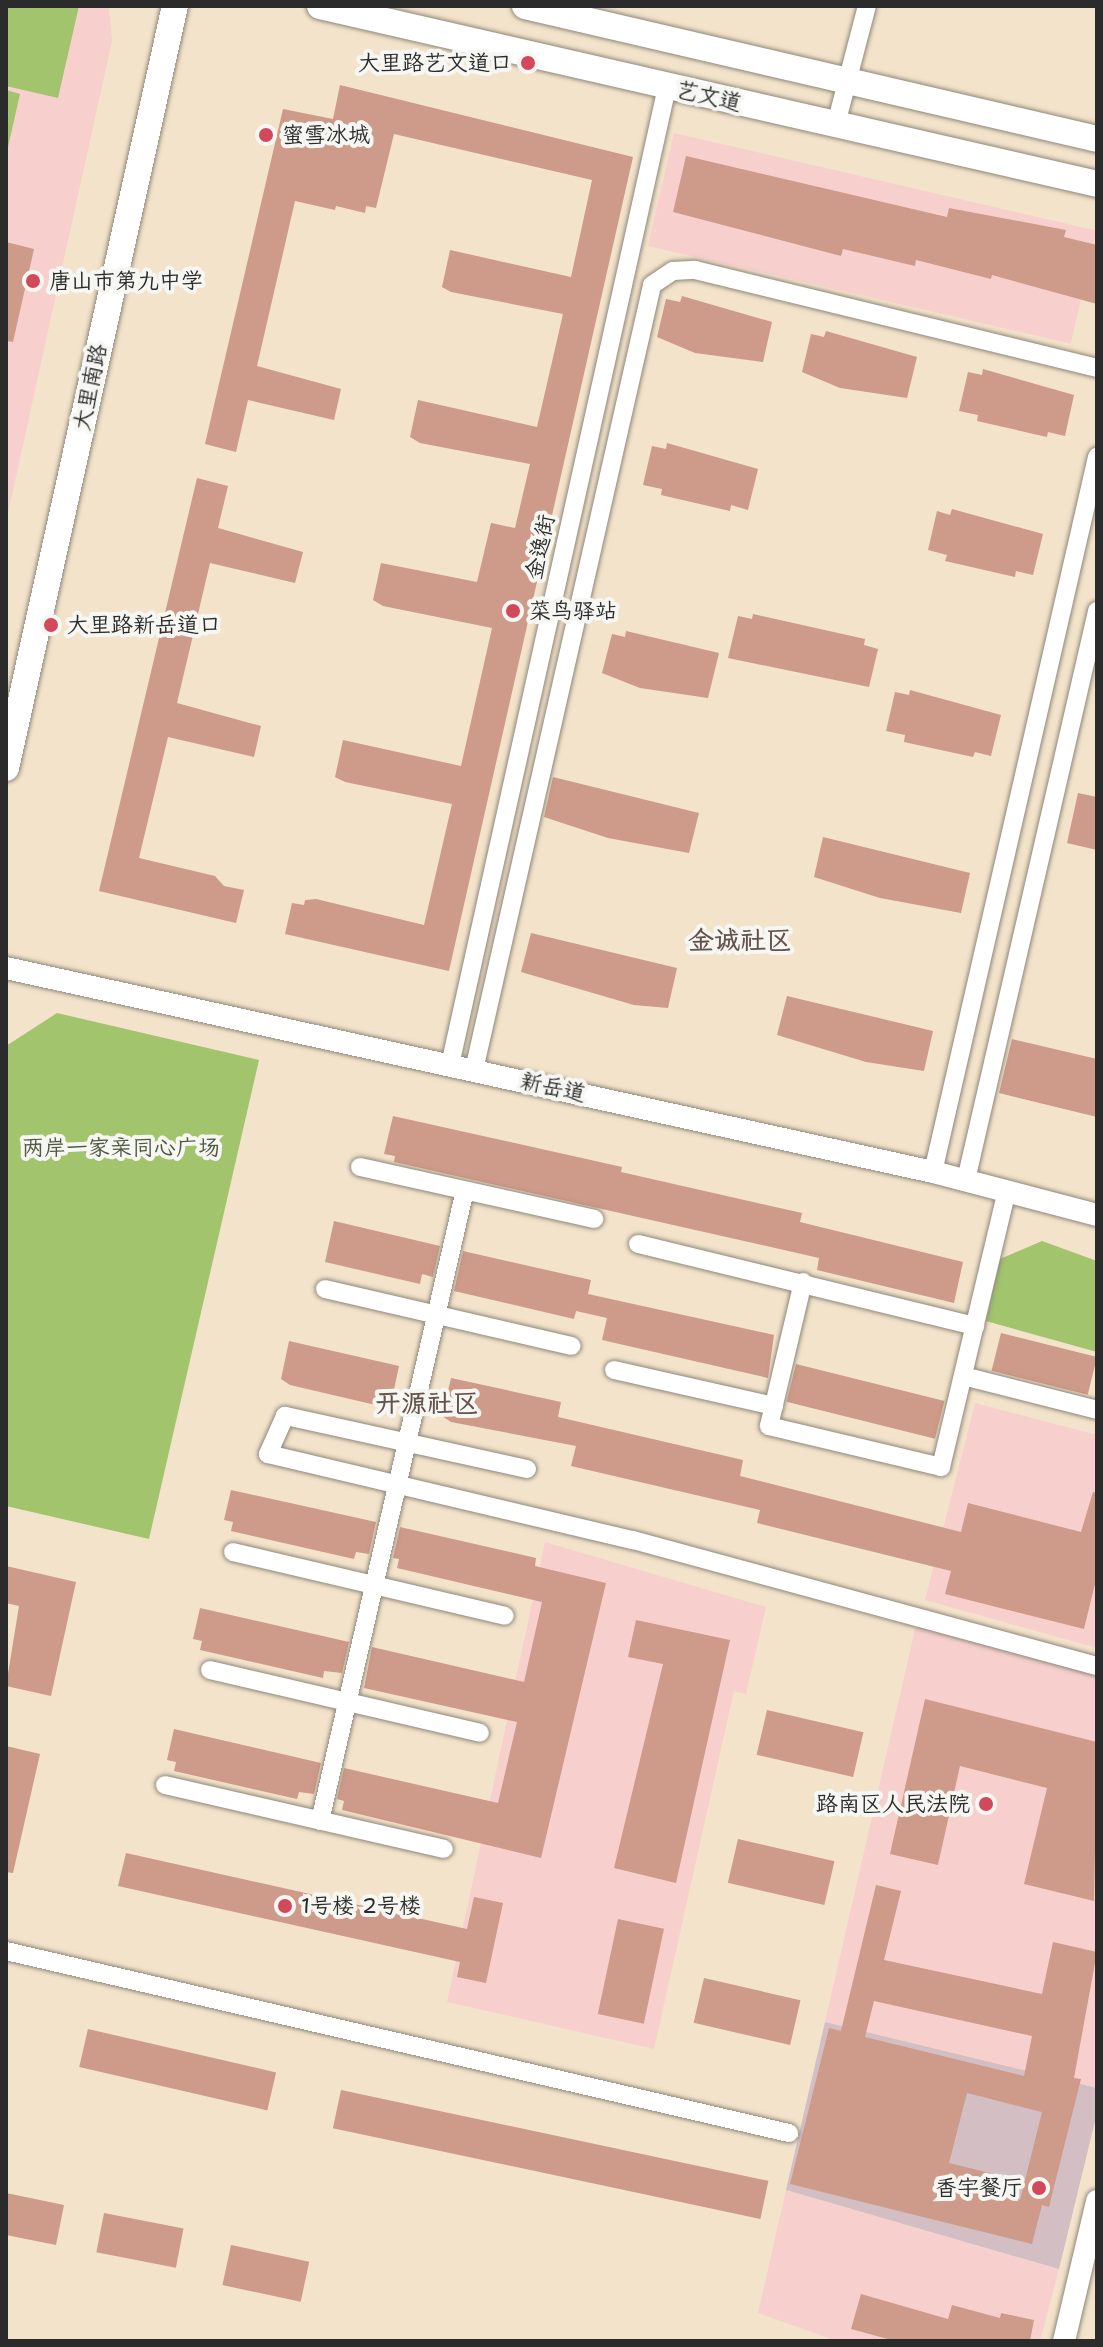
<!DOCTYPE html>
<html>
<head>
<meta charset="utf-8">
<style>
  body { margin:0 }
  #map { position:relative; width:1103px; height:2347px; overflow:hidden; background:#f3e3cb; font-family:"Shantell Sans","LXGW WenKai TC",sans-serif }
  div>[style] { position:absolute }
  .built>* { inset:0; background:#f7d0cd; transform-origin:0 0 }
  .industrial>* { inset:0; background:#d2bec3 }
  .green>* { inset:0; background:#a2c46d }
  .building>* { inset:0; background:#ce9a89; transform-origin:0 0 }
  .roads { filter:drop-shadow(0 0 2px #8f877b) drop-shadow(0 0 2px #8f877b) }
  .minor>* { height:18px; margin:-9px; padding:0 9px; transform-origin:9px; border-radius:9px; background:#fff }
  .tertiary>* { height:22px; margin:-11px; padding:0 11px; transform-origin:11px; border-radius:11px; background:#fff }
  .secondary>* { height:26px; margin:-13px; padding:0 13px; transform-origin:13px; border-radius:13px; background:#fff }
  .dots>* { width:22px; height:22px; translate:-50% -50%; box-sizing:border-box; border:4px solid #f6f6f2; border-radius:50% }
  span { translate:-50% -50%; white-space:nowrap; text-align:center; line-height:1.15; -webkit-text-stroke:8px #f6f6f2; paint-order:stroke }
  .poi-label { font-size:22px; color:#2b2b2b }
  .right { translate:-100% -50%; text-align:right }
  .left { translate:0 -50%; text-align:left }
  .street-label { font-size:22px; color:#2b2b2b }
  .park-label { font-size:22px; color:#4f593f }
  .quarter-label { font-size:26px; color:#64524c; font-weight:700 }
  .frame { position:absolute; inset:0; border:8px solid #2b2b2b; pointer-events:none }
</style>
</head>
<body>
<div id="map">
  <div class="built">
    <div style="clip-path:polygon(6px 6px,109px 6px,112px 41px,6px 522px)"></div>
    <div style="left:674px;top:133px;width:434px;height:116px;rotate:13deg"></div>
    <div style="clip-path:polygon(975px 1403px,1097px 1435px,1097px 1648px,925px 1600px)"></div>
    <div style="clip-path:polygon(545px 1542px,766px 1607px,746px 1694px,734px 1691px,654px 2049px,447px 2002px)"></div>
    <div style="clip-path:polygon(916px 1625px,1097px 1676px,1097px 2088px,825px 2022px)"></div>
    <div style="clip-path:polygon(786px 2190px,1059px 2269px,1040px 2341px,837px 2341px,758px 2313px)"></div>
  </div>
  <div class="industrial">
    <div style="clip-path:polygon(825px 2022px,1097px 2088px,1097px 2113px,1059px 2269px,786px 2190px)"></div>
  </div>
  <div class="green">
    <div style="clip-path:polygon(6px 6px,79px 6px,58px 98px,6px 86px)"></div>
    <div style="clip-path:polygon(6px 90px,20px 94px,6px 156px)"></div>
    <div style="clip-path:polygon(57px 1013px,259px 1060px,149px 1539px,6px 1506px,6px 1046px)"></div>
    <div style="clip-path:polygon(1042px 1241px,1097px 1261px,1097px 1352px,986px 1321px,1000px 1259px)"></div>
  </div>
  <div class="building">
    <div style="clip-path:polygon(340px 85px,633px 157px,449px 971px,285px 934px,292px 903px,304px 905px,305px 900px,316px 899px,424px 925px,452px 804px,345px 782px,335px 777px,343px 740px,461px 766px,492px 628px,383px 606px,373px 600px,381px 563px,477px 582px,491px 523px,515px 528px,530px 464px,420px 443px,410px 437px,418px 400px,537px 427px,563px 314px,451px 292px,442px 287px,450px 250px,571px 277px,592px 180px,394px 134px,376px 208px,366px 206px,365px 213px,336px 206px,335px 210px,295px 201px,257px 366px,341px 389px,334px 420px,248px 400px,236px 452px,205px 444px,283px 109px,333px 119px)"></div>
    <div style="clip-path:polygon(686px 156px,947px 217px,949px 208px,1066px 230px,1064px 237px,1097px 245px,1097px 304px,992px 275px,991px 279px,916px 260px,915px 266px,843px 249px,841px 256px,673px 212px)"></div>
    <div style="clip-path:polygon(6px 242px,34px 249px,13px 342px,6px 341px)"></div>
    <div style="clip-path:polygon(682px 296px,772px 322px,763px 362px,695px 353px,657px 337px,666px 299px,680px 302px)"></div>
    <div style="clip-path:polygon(826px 331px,917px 357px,907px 398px,840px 388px,802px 372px,811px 334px,824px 337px)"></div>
    <div style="clip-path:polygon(983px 369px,1074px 395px,1065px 436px,1048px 432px,1047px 437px,977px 421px,978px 415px,959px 411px,968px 372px,982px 375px)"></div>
    <div style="clip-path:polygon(667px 443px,758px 469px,748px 510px,731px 505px,730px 511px,661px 495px,662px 489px,643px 485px,652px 446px,666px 449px)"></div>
    <div style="clip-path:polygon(197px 478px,228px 486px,218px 528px,303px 552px,295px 583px,210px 563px,177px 703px,261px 726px,254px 757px,168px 737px,139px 858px,215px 876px,224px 886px,244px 890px,236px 923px,99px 891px)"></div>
    <div style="clip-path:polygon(952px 509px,1043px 534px,1033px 575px,1016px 571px,1015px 577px,945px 561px,947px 555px,928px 550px,937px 511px,950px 515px)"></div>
    <div style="clip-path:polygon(753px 614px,865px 639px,864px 645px,878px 649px,869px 687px,728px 658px,738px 616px,752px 619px)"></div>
    <div style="clip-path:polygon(626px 631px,719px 653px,708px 698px,640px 688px,602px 673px,612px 634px,625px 637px)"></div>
    <div style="clip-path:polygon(910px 690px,1001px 715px,991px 756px,975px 752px,973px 757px,904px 742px,905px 735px,886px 731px,895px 692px,909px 695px)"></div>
    <div style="clip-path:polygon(553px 777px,699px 813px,689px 853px,608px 838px,544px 817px)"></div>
    <div style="clip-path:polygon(1078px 793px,1097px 797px,1097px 850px,1067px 843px)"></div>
    <div style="clip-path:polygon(823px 837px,970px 873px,961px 913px,880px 898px,814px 877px)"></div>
    <div style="clip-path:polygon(531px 933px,677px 968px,668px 1008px,634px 1005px,521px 972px)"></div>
    <div style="clip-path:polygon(787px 996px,933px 1031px,924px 1071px,866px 1062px,777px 1035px)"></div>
    <div style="clip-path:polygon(1012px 1039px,1097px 1059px,1097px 1117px,999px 1093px)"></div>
    <div style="clip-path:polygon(393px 1116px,622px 1167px,621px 1172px,802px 1213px,800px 1222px,963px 1262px,954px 1303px,817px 1270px,819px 1258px,394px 1162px,395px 1156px,384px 1154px)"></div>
    <div style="clip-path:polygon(334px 1221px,440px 1246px,433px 1277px,422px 1274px,420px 1284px,325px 1262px)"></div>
    <div style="clip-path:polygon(463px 1251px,591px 1280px,588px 1294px,774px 1335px,768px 1378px,602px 1340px,607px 1318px,576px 1311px,574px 1319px,454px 1291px)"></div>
    <div style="left:1001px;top:1333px;width:99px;height:39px;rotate:14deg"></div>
    <div style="clip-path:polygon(289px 1341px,399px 1366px,391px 1404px,381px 1401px,380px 1406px,290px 1385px,281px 1379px)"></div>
    <div style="left:796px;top:1364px;width:153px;height:39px;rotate:14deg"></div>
    <div style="clip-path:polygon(451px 1378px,561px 1402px,558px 1417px,743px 1460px,740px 1476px,961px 1532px,968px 1503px,1081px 1532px,1093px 1492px,1097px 1493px,1097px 1576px,1084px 1629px,945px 1594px,951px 1571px,757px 1523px,760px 1510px,571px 1466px,576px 1446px,451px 1422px,442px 1416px)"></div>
    <div style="clip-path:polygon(231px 1490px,376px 1522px,369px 1554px,356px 1552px,354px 1559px,231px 1531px,233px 1522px,224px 1520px)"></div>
    <div style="clip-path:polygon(400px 1527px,536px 1558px,535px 1566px,606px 1583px,541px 1858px,342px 1810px,344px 1801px,337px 1799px,344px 1768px,498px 1803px,517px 1722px,364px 1688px,372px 1647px,524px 1682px,542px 1602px,397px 1568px,399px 1559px,393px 1558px)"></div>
    <div style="clip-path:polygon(6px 1566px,76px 1582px,51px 1696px,6px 1686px,19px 1606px,6px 1603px)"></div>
    <div style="clip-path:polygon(200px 1608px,349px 1642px,342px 1673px,324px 1671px,323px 1678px,200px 1650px,202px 1641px,193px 1639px)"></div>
    <div style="clip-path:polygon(636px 1620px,730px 1640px,676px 1883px,614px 1868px,663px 1664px,628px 1657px)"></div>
    <div style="clip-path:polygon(925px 1699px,1097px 1742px,1094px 1901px,1024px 1884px,1047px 1788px,960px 1766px,938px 1865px,890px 1854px)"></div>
    <div style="left:767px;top:1710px;width:99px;height:46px;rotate:13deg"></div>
    <div style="clip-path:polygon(174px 1729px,321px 1763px,314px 1794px,299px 1792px,297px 1799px,174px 1771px,176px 1762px,167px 1760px)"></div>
    <div style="clip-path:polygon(6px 1746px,40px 1754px,13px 1873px,6px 1872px)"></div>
    <div style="left:738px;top:1839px;width:99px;height:45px;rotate:13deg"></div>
    <div style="clip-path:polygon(126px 1853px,467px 1929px,474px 1897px,503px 1903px,486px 1983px,457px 1977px,460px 1962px,118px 1886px)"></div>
    <div style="clip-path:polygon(evenodd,876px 1885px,901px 1891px,884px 1960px,1042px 1994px,1053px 1942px,1097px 1952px,1074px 2078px,1081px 2079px,1049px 2207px,1042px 2205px,1032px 2244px,790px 2184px,829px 2028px,841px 2031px,876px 1885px,874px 2001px,1032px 2036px,1024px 2076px,865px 2037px,874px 2001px,876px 1885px,967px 2093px,1042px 2112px,1020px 2200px,985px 2191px,990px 2173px,949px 2163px,967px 2093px)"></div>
    <div style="left:618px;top:1919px;width:47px;height:97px;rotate:12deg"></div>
    <div style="left:704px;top:1978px;width:99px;height:46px;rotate:13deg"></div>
    <div style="left:88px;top:2029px;width:193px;height:39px;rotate:13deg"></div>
    <div style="left:341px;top:2090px;width:437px;height:39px;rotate:12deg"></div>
    <div style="clip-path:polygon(6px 2193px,64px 2205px,56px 2245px,6px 2235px)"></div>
    <div style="left:104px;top:2213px;width:81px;height:40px;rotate:11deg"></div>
    <div style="left:231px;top:2245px;width:80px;height:41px;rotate:12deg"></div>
    <div style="clip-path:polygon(861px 2294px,948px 2319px,952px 2305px,1000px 2318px,1001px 2313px,1034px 2320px,1030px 2341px,895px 2341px,851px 2329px)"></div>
  </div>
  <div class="roads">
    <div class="minor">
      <div style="left:836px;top:124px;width:122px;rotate:-75.3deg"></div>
      <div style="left:450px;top:1065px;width:1002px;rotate:-77.49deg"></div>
      <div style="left:474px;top:1070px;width:805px;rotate:-77.22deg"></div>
      <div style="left:652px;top:285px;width:25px;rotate:-34deg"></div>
      <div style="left:673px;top:271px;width:22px;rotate:-3deg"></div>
      <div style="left:695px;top:270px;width:414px;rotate:13.7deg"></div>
      <div style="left:360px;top:1167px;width:240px;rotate:12.5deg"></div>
      <div style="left:933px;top:1172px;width:734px;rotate:-77.08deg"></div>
      <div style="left:966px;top:1180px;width:584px;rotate:-77.03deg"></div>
      <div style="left:638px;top:1244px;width:347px;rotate:13.7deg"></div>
      <div style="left:803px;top:1282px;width:148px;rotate:103.3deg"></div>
      <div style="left:769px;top:1426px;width:177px;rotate:13.4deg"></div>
      <div style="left:941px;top:1467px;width:285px;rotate:-76.6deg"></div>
      <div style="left:325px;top:1289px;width:253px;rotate:13deg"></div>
      <div style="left:614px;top:1370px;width:164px;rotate:12.7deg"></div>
      <div style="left:963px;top:1376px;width:138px;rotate:14.2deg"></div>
      <div style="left:527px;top:1469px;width:248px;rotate:-167.6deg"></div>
      <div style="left:285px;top:1416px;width:42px;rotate:114.1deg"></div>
      <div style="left:268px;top:1454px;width:375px;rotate:13.3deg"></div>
      <div style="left:633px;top:1540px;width:481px;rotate:15.2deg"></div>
      <div style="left:233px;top:1552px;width:279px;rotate:13.2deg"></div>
      <div style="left:210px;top:1670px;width:277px;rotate:13.1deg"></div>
      <div style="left:165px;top:1785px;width:286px;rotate:12.9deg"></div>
      <div style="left:320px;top:1821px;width:647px;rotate:-77.06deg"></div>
      <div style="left:6px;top:1951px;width:804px;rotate:13.09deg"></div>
    </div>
    <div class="tertiary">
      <div style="left:6px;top:968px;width:949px;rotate:12.41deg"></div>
      <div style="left:933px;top:1172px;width:170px;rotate:14.7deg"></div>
      <div style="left:1064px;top:2341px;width:144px;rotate:-76.7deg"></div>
    </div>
    <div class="secondary">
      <div style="left:320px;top:6px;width:797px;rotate:12.9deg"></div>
      <div style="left:525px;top:6px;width:587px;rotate:13.09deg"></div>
      <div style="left:6px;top:768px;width:781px;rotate:-77.5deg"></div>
    </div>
  </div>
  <div class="dots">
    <div style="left:528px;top:63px;background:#d1495b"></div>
    <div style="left:266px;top:135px;background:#d1495b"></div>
    <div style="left:33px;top:281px;background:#d1495b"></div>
    <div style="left:513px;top:611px;background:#d1495b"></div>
    <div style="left:51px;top:625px;background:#d1495b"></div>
    <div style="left:986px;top:1804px;background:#d1495b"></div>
    <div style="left:285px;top:1906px;background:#d1495b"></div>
    <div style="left:1039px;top:2188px;background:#d1495b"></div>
  </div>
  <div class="poi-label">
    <span class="right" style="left:512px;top:63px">大里路艺文道口</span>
    <span class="left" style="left:282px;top:135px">蜜雪冰城</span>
    <span class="left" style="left:49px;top:281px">唐山市第九中学</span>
    <span class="left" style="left:529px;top:611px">菜鸟驿站</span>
    <span class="left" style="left:67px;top:625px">大里路新岳道口</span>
    <span class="right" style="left:970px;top:1804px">路南区人民法院</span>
    <span class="left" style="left:301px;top:1906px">1号楼 2号楼</span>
    <span class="right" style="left:1023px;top:2188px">香宇餐厅</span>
  </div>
  <div class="street-label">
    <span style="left:709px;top:96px;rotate:13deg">艺文道</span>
    <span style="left:90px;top:387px;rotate:-78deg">大里南路</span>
    <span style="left:540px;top:547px;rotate:-78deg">金逸街</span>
    <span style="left:553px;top:1087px;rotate:12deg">新岳道</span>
  </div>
  <div class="park-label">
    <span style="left:121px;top:1148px">两岸一家亲同心广场</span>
  </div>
  <div class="quarter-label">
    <span style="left:740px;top:940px">金诚社区</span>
    <span style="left:427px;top:1403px">开源社区</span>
  </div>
  <div class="frame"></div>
</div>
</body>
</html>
